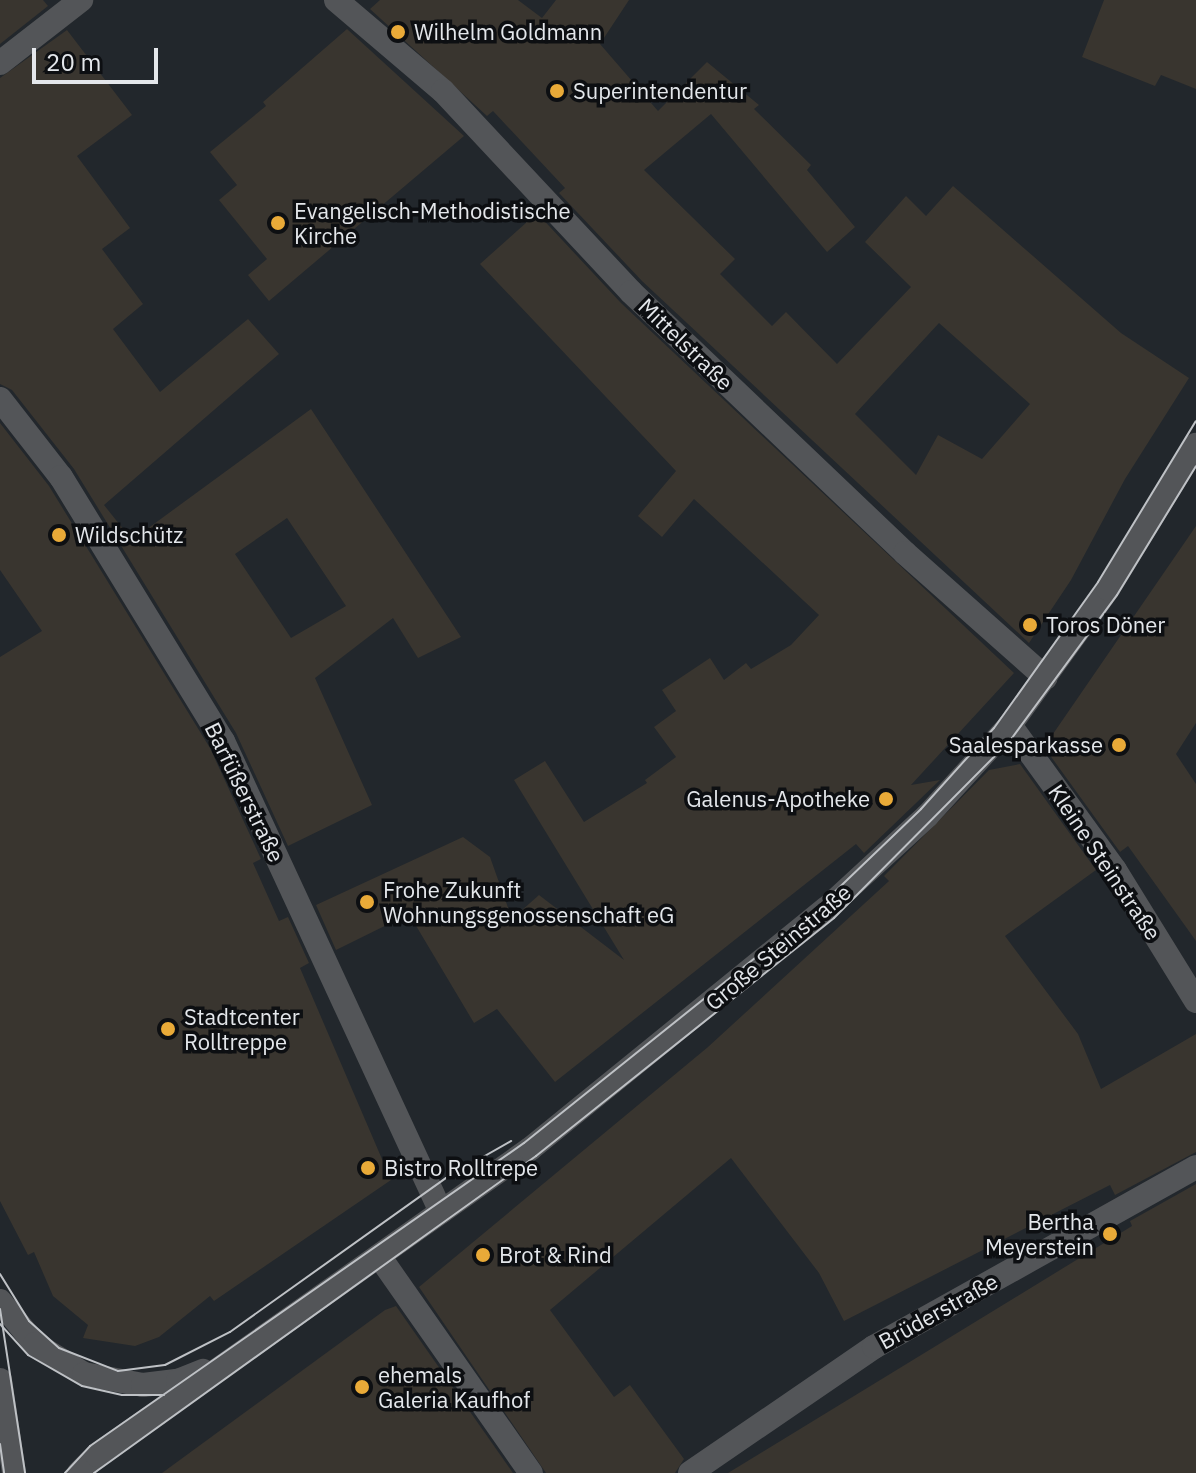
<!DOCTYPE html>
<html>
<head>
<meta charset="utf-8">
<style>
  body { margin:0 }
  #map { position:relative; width:1196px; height:1473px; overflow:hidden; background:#22272c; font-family:"IBM Plex Sans",sans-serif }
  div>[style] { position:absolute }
  .building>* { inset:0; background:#39352f }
  .minor>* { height:24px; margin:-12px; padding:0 12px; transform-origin:12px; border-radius:12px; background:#535558 }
  .tram>* { height:2px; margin:-1px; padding:0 1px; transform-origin:1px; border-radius:1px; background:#bec1c5 }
  .dots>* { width:22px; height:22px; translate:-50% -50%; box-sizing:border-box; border:4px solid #0d0f12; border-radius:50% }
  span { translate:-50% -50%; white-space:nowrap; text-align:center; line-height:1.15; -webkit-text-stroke:7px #0d0f12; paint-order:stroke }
  .poi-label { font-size:22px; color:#e4e7eb }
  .left { translate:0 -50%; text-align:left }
  .right { translate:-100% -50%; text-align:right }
  .street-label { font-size:22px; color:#e4e7eb }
  .scale { position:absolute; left:32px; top:48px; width:126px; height:36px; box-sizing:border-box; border:4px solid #e4e7eb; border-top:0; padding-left:10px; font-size:24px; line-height:28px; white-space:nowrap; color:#e4e7eb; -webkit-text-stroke:6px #0d0f12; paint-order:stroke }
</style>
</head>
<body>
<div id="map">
  <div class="building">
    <div style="clip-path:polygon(0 0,43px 0,48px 6px,0 44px)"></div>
    <div style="clip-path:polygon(evenodd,380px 0,518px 0,542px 18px,556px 0,629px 0,600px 44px,658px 111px,707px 62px,759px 105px,754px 109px,811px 165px,807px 170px,855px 227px,827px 252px,711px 114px,644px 170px,735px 259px,720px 274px,772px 326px,786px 312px,837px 364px,911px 287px,865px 242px,906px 196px,926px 216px,953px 186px,1121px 333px,1189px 378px,1125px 479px,1071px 580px,1029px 643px,642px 281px,559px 193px,565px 188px,493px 111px,487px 116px,370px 9px,380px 0,939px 323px,1030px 404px,982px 459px,938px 435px,916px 475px,855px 414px,939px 323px)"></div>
    <div style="clip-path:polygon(1104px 0,1196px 0,1196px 89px,1161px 75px,1155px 86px,1082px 57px)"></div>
    <div style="clip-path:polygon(347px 29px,464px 136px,269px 301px,248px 275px,267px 259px,219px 200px,237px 185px,210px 152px,266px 106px,263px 102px)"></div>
    <div style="clip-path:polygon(evenodd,67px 30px,132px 115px,77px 156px,130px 228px,102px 249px,143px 304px,113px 329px,160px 392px,248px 319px,279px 354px,104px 505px,132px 540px,311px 409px,461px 637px,418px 658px,393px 618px,315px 678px,372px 805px,288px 846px,236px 733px,74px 469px,12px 390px,0 384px,0 78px,67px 30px,287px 518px,346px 606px,291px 638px,235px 554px,287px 518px)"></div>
    <div style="clip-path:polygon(537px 213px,621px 303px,1014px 673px,911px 785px,940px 780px,864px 853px,856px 844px,555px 1082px,497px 1009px,474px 1023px,409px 914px,336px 950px,316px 905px,463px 837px,490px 857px,512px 919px,539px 895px,624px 960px,514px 780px,545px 761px,584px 822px,647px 783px,645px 780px,676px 757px,654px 727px,676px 711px,662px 690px,710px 658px,724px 680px,746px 663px,751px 669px,791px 645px,819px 615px,694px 499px,662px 537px,638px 516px,676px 471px,480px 264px)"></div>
    <div style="clip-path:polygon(0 423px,49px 486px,210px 748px,261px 859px,253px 863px,279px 921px,288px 917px,309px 963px,300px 968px,391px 1180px,214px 1301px,210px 1296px,159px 1337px,135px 1346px,83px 1338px,88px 1325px,53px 1296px,34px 1252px,28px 1255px,0 1201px,0 657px,42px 631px,0 570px)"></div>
    <div style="clip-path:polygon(1196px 526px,1196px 723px,1176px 754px,1196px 784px,1196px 941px,1128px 846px,1120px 852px,1044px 747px)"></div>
    <div style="clip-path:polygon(1020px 764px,1096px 870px,1005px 936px,1078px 1034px,1101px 1089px,1196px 1034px,1196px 1152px,1115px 1195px,1110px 1185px,844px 1321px,819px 1273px,731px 1158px,550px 1310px,614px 1397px,630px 1385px,684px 1459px,675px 1473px,546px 1473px,419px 1287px,708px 1047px,889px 881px,884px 876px,989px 770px)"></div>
    <div style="clip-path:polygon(1196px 1184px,1196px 1473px,728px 1473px,1132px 1226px,1130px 1221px)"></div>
    <div style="clip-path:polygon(396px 1306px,513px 1473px,162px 1473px,385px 1310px)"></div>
  </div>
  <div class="minor">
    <div style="left:336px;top:0;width:140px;rotate:40.4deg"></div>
    <div style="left:443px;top:91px;width:275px;rotate:46.9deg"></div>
    <div style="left:631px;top:292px;width:378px;rotate:43.6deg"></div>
    <div style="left:905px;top:553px;width:188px;rotate:41.6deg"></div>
    <div style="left:0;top:63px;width:103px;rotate:-37.9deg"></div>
    <div style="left:0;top:399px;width:99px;rotate:52deg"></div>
    <div style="left:61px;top:477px;width:310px;rotate:58.5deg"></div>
    <div style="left:223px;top:741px;width:519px;rotate:65.16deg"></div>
    <div style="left:1010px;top:725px;width:179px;rotate:54.1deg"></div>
    <div style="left:1115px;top:870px;width:154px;rotate:58.3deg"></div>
    <div style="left:379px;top:1256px;width:265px;rotate:55deg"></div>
    <div style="left:0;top:1301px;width:55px;rotate:50.9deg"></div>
    <div style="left:35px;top:1344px;width:57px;rotate:31.5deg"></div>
    <div style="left:84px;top:1374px;width:60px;rotate:10.6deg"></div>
    <div style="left:143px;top:1385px;width:35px;rotate:-7deg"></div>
    <div style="left:178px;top:1381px;width:27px;rotate:-22deg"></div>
    <div style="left:0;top:1380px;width:94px;rotate:81.4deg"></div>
    <div style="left:79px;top:1473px;width:25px;rotate:-45deg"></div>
    <div style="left:97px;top:1455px;width:530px;rotate:-35.25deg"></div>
    <div style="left:530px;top:1149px;width:382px;rotate:-39.1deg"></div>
    <div style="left:827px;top:908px;width:136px;rotate:-42.6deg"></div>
    <div style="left:927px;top:816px;width:123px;rotate:-47.6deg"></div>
    <div style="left:1010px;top:725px;width:168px;rotate:-54.2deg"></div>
    <div style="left:1108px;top:589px;width:169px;rotate:-58.6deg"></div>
    <div style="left:690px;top:1473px;width:223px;rotate:-34.4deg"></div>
    <div style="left:874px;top:1347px;width:369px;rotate:-29.2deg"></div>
  </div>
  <div class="tram">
    <div style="left:0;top:1274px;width:55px;rotate:58.3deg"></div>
    <div style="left:29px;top:1321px;width:40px;rotate:42deg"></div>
    <div style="left:59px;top:1348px;width:63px;rotate:21.3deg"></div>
    <div style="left:118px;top:1371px;width:47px;rotate:-7.3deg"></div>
    <div style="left:165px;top:1365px;width:73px;rotate:-26.9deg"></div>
    <div style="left:230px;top:1332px;width:265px;rotate:-35.5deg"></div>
    <div style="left:446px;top:1178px;width:75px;rotate:-29.6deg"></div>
    <div style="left:0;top:1309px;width:166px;rotate:81.3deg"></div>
    <div style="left:0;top:1324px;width:42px;rotate:47.9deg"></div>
    <div style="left:28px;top:1355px;width:62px;rotate:29.9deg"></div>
    <div style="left:82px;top:1386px;width:41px;rotate:12.7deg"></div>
    <div style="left:122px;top:1395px;width:42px"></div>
    <div style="left:0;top:1444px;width:29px;rotate:82deg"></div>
    <div style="left:65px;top:1473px;width:37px;rotate:-47deg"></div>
    <div style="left:90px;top:1446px;width:529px;rotate:-34.92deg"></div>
    <div style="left:524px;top:1143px;width:382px;rotate:-38.7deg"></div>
    <div style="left:822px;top:904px;width:137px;rotate:-43.8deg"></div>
    <div style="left:921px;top:809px;width:109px;rotate:-48deg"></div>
    <div style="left:994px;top:728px;width:179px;rotate:-54.5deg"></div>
    <div style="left:1098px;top:582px;width:188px;rotate:-58.7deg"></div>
    <div style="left:94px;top:1473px;width:544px;rotate:-35.65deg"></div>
    <div style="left:536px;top:1156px;width:381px;rotate:-38.6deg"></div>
    <div style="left:834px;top:918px;width:248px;rotate:-45.2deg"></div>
    <div style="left:1009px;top:742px;width:182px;rotate:-53.7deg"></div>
    <div style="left:1117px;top:595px;width:151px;rotate:-58.5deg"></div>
  </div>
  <div class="dots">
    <div style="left:398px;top:32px;background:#e9aa38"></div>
    <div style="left:557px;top:91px;background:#e9aa38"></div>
    <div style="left:278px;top:223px;background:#e9aa38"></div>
    <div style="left:59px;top:535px;background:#e9aa38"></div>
    <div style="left:1030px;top:625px;background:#e9aa38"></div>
    <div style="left:1119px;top:745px;background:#e9aa38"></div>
    <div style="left:886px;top:799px;background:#e9aa38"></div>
    <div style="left:367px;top:902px;background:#e9aa38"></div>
    <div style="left:168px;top:1029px;background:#e9aa38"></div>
    <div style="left:368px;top:1168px;background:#e9aa38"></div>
    <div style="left:1110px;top:1234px;background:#e9aa38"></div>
    <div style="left:483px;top:1255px;background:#e9aa38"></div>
    <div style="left:362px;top:1387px;background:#e9aa38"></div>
  </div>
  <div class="poi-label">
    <span class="left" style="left:414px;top:32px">Wilhelm Goldmann</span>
    <span class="left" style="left:573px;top:91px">Superintendentur</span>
    <span class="left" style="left:294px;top:223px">Evangelisch-Methodistische<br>Kirche</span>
    <span class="left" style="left:75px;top:535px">Wildschütz</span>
    <span class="left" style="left:1046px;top:625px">Toros Döner</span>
    <span class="right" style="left:1103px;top:745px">Saalesparkasse</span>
    <span class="right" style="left:870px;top:799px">Galenus-Apotheke</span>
    <span class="left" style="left:383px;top:902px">Frohe Zukunft<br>Wohnungsgenossenschaft eG</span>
    <span class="left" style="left:184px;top:1029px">Stadtcenter<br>Rolltreppe</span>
    <span class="left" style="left:384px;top:1168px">Bistro Rolltrepe</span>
    <span class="right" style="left:1094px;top:1234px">Bertha<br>Meyerstein</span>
    <span class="left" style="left:499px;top:1255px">Brot &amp; Rind</span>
    <span class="left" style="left:378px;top:1387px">ehemals<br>Galeria Kaufhof</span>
  </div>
  <div class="street-label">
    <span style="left:686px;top:344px;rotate:44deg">Mittelstraße</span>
    <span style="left:245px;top:792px;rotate:64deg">Barfüßerstraße</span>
    <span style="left:1105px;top:862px;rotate:56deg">Kleine Steinstraße</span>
    <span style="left:778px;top:947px;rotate:-40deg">Große Steinstraße</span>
    <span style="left:938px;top:1311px;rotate:-29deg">Brüderstraße</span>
  </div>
  <div class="scale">20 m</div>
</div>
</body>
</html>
